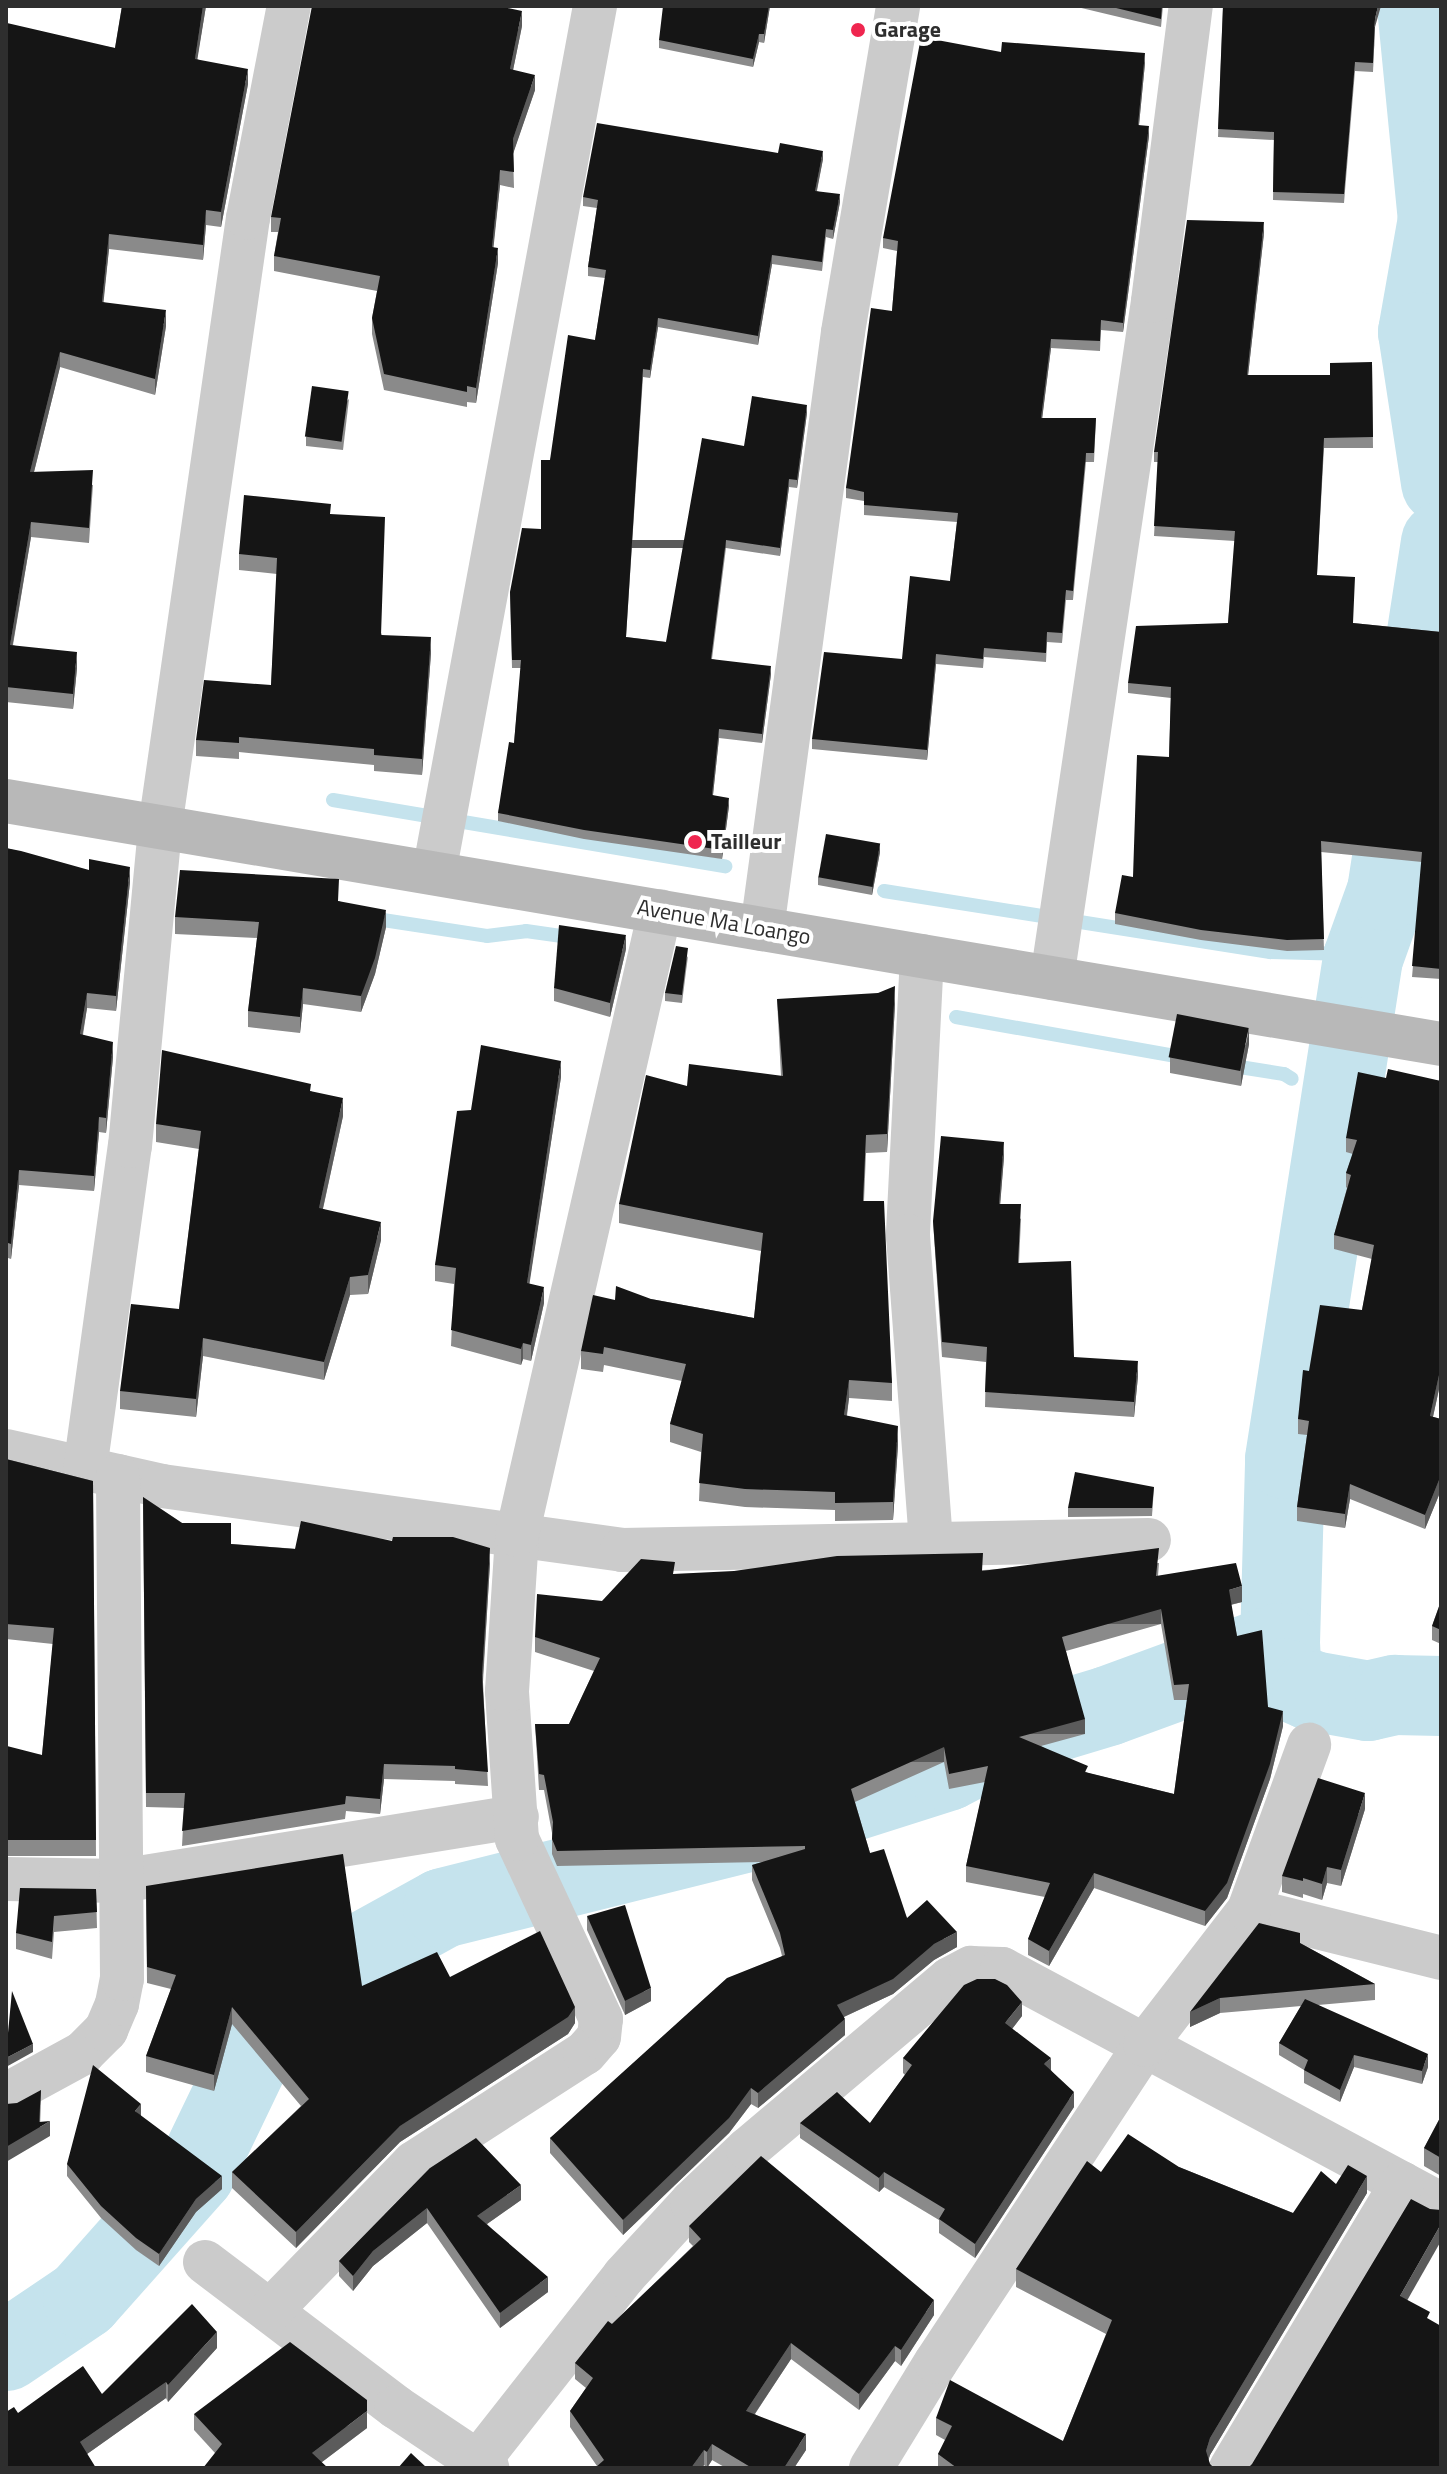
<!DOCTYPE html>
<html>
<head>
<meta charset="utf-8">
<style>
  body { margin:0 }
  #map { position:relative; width:1447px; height:2474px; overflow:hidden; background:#fff; font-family:"Titillium Web",sans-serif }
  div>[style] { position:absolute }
  .stream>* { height:14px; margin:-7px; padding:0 7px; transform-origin:7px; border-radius:7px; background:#c5e3ed }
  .river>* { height:80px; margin:-40px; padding:0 40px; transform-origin:40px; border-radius:40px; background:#c5e3ed }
  .minor>* { height:44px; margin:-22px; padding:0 22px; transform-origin:22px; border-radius:22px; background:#cbcbcb }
  .secondary>* { height:44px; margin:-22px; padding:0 22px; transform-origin:22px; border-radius:22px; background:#b8b8b8 }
  .wall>* { inset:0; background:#8a8a8a }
  .shaded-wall>* { inset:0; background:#5b5b5b; transform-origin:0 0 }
  .building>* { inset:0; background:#151515; transform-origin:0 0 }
  .dots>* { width:22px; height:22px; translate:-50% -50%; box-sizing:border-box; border:4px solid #fff; border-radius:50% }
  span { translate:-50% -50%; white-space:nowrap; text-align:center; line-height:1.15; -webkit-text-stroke:8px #fff; paint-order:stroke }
  .poi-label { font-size:22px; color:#2e2e2e; font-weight:700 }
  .left { translate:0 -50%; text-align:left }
  .street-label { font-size:22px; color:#2e2e2e }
  .frame { position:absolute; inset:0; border:8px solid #2e2e2e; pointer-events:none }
</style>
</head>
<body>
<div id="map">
  <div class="stream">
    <div style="left:333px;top:800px;width:398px;rotate:9.6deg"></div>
    <div style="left:884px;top:891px;width:391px;rotate:9deg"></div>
    <div style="left:1270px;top:952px;width:79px;rotate:1.5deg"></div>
    <div style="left:370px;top:918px;width:118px;rotate:8.7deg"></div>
    <div style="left:487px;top:936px;width:39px;rotate:-7deg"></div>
    <div style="left:526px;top:931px;width:49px;rotate:8.1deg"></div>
    <div style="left:956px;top:1017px;width:235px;rotate:10.1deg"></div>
    <div style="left:1227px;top:1065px;width:58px;rotate:9deg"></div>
    <div style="left:1284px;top:1074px;width:9px;rotate:32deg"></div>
  </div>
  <div class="river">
    <div style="left:1417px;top:6px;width:214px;rotate:84.4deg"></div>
    <div style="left:1438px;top:219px;width:115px;rotate:100deg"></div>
    <div style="left:1418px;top:332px;width:153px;rotate:81.3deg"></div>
    <div style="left:1280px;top:1643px;width:184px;rotate:-88.4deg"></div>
    <div style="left:1285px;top:1459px;width:507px;rotate:-81.15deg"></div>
    <div style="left:1363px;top:958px;width:71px;rotate:-70.3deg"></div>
    <div style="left:1387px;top:891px;width:353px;rotate:-81.2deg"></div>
    <div style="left:6px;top:2351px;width:93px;rotate:-34deg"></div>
    <div style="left:83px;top:2299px;width:169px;rotate:-48.4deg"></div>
    <div style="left:195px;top:2173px;width:124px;rotate:-64.3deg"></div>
    <div style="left:249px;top:2061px;width:118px;rotate:-48.8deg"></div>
    <div style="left:327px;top:1972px;width:132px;rotate:-28.9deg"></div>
    <div style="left:443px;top:1908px;width:348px;rotate:-14deg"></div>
    <div style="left:781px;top:1824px;width:174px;rotate:-17.7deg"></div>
    <div style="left:947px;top:1771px;width:85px;rotate:-27.5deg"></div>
    <div style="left:1022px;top:1732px;width:90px;rotate:-16.8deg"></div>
    <div style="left:1108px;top:1706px;width:183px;rotate:-20.1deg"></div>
    <div style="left:1280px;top:1643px;width:35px;rotate:87deg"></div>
    <div style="left:1282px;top:1678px;width:33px;rotate:23deg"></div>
    <div style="left:1312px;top:1691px;width:57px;rotate:10.1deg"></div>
    <div style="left:1368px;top:1701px;width:28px;rotate:-13deg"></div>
    <div style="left:1395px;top:1695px;width:46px;rotate:1.2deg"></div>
  </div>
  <div class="minor">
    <div style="left:434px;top:873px;width:882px;rotate:-79.48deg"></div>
    <div style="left:762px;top:929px;width:602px;rotate:-82.27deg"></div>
    <div style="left:843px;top:332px;width:331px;rotate:-80.4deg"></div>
    <div style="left:922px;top:956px;width:280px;rotate:92.9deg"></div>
    <div style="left:908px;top:1236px;width:310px;rotate:85.7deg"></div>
    <div style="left:1052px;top:978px;width:684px;rotate:-81.51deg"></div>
    <div style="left:1153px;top:301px;width:297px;rotate:-82.7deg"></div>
    <div style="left:6px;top:1451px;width:160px;rotate:12.6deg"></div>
    <div style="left:162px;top:1486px;width:464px;rotate:7.9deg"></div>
    <div style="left:622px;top:1550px;width:527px;rotate:-1.09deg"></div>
    <div style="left:85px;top:1469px;width:326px;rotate:-82.1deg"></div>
    <div style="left:130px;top:1146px;width:320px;rotate:-84.6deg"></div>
    <div style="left:160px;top:827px;width:615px;rotate:-81.78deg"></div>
    <div style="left:248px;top:218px;width:216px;rotate:-79.1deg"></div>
    <div style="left:6px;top:1879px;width:114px;rotate:1deg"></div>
    <div style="left:120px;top:1881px;width:402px;rotate:-9.2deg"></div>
    <div style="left:1249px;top:1910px;width:198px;rotate:14deg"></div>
    <div style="left:6px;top:2095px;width:88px;rotate:-28.6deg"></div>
    <div style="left:83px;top:2053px;width:33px;rotate:-45deg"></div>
    <div style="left:106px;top:2030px;width:28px;rotate:-67deg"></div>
    <div style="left:117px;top:2004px;width:25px;rotate:-79deg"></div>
    <div style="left:122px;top:1979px;width:503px;rotate:-90.46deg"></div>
    <div style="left:205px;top:2262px;width:240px;rotate:37.2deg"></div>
    <div style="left:396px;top:2407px;width:110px;rotate:33.8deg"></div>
    <div style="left:270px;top:2311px;width:206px;rotate:-45.8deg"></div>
    <div style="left:414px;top:2163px;width:203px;rotate:-32.8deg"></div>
    <div style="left:585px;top:2053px;width:21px;rotate:-49deg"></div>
    <div style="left:599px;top:2037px;width:18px;rotate:-84deg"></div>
    <div style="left:601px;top:2019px;width:199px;rotate:-115deg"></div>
    <div style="left:517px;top:1839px;width:148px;rotate:-93.9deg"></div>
    <div style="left:507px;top:1691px;width:156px;rotate:-86.3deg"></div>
    <div style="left:517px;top:1535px;width:640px;rotate:-77.09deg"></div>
    <div style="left:473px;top:2468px;width:244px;rotate:-51.8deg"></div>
    <div style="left:624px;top:2276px;width:100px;rotate:-47.4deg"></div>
    <div style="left:692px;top:2202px;width:77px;rotate:-43.4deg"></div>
    <div style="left:748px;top:2149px;width:264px;rotate:-40.1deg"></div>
    <div style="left:950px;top:1979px;width:24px;rotate:-28deg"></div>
    <div style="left:971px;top:1968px;width:31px;rotate:2deg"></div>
    <div style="left:1002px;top:1969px;width:498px;rotate:28.2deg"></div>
    <div style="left:871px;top:2468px;width:124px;rotate:-58.5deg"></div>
    <div style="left:936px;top:2362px;width:380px;rotate:-56.6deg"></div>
    <div style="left:1145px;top:2045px;width:170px;rotate:-52.4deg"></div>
    <div style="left:1249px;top:1910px;width:176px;rotate:-70deg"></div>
    <div style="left:1231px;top:2468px;width:332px;rotate:-59deg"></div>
  </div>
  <div class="secondary">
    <div style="left:6px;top:801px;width:1455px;rotate:9.61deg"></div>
  </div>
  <div class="wall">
    <div style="clip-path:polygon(122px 6px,206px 6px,197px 59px,248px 84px,221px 227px,206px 225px,203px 260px,109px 249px,103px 302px,166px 326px,155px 395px,60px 367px,34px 472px,93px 485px,89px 543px,31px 537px,13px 645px,77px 668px,73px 709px,6px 702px,6px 29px,115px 48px)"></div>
    <div style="clip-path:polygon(770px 6px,764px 43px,759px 42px,753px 67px,659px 48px,659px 40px)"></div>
    <div style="clip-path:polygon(1073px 6px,1163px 6px,1161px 27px)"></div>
    <div style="clip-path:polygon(1223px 6px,1375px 27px,1373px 72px,1355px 71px,1344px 203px,1273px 200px,1274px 140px,1218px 137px)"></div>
    <div style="clip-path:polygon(522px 26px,513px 70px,535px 90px,513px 153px,514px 188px,500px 185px,493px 247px,498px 263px,476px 403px,467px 402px,467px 407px,384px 390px,372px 334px,372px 318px,377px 291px,274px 271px,274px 256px,278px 232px,271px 232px,271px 217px)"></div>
    <div style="clip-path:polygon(1001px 52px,1145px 63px,1139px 125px,1149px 136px,1123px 332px,1101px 330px,1100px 351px,1051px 348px,1042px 418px,1096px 418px,1094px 462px,1086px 462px,1073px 600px,1066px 600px,1062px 643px,1047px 642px,1046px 662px,984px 657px,983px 668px,936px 664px,927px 760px,812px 749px,812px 739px,902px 659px,950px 581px,957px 522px,864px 515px,864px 501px,846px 498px,846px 488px,892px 311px,897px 251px,883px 248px,883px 238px)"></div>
    <div style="clip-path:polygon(778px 153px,823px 159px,817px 191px,840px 202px,833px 239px,826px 237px,822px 271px,772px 264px,758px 345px,658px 327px,650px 378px,643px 377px,626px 637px,666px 642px,744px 446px,807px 413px,797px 488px,789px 487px,780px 556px,726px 548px,712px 659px,771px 674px,762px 743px,719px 738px,713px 795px,729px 806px,722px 859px,584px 839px,498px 821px,498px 813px,514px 743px,521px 668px,512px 668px,510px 592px,541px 529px,550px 460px,595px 340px,605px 278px,588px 276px,588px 267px,597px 208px,583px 206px,583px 197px)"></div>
    <div style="clip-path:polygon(1264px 233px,1248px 375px,1330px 375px,1372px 362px,1373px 448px,1324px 448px,1317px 575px,1353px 623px,1441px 632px,1441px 979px,1412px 977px,1422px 862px,1321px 852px,1324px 950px,1287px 951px,1201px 940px,1115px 924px,1115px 913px,1133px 877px,1169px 757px,1171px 698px,1128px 693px,1128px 683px,1228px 623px,1235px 541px,1154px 536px,1158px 462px,1154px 462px,1154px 452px)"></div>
    <div style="clip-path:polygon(349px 399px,343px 450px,306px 446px,306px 437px)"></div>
    <div style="clip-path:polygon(331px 514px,382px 635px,431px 653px,422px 775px,374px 771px,374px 765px,239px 752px,239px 759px,196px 756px,196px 740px,271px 685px,277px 574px,239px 570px,239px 554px)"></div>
    <div style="clip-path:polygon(6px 848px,130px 882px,116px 1011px,87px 1008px,83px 1035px,113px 1057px,106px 1133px,99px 1132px,94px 1191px,19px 1185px,11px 1259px,8px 1258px,6px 1269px)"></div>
    <div style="clip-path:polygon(880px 852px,872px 895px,818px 885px,818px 877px)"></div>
    <div style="clip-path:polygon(339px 901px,386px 927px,375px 974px,361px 1012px,303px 1004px,300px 1033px,248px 1027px,248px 1011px,257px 938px,175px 934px,175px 917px)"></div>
    <div style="clip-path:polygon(626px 949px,610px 1017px,554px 1001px,554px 988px)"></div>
    <div style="clip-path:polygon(688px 956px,682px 1003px,665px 1001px,665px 993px)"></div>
    <div style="clip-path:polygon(777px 999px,895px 1004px,887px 1152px,866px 1153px,864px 1201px,892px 1383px,892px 1401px,849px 1398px,847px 1416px,898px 1445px,893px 1520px,835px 1521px,835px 1510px,745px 1507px,699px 1501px,701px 1452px,670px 1442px,670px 1424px,682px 1381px,604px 1365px,603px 1372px,581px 1369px,581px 1351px,615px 1300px,651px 1299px,754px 1318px,761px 1251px,619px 1223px,619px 1204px,687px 1086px,781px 1076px)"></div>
    <div style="clip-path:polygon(1249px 1044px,1241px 1086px,1170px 1073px,1170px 1057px)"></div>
    <div style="clip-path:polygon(561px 1077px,529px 1284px,544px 1303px,531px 1361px,523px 1359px,521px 1365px,451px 1346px,454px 1284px,435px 1281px,435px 1265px,471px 1110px)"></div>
    <div style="clip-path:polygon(1386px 1078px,1441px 1081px,1441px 1380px,1433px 1417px,1441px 1419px,1441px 1490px,1425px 1529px,1350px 1499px,1345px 1528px,1297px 1521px,1297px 1507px,1307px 1435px,1298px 1434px,1298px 1419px,1309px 1371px,1362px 1310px,1372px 1259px,1334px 1249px,1334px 1235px,1347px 1188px,1346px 1187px,1346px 1173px,1353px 1154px,1346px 1152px,1346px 1138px)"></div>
    <div style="clip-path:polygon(311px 1091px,343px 1116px,323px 1209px,381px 1240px,368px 1294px,350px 1295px,324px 1380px,203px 1356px,196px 1417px,120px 1409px,120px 1391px,179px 1309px,199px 1149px,156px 1142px,156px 1124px)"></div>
    <div style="clip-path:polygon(1004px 1157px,1000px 1204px,1021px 1219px,1019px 1263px,1074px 1357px,1138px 1376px,1134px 1417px,985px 1407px,986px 1362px,942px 1357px,933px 1221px)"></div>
    <div style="clip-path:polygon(6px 1459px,93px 1481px,96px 1856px,6px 1856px,6px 1751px,42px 1755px,53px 1644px,6px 1639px)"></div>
    <div style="clip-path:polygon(1154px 1487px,1152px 1516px,1068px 1517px,1068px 1508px)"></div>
    <div style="clip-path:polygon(143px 1497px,182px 1523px,231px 1544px,490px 1563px,483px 1682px,488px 1786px,455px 1784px,455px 1781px,384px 1779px,380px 1814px,346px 1811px,345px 1819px,182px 1846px,184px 1808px,146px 1807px)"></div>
    <div style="clip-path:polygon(evenodd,1159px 1563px,1158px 1576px,1242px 1602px,1231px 1605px,1237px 1636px,1268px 1707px,1283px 1726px,1270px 1779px,1227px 1898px,1205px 1926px,1094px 1888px,1049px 1966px,1028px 1955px,1028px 1939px,1045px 1897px,966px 1882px,966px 1866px,985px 1782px,949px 1789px,944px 1762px,855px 1802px,870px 1853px,907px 1918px,957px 1947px,934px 1960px,893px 1994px,844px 2017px,845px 2035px,758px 2108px,751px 2104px,729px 2133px,623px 2235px,550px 2153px,550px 2138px,782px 1956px,780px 1948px,752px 1880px,752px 1865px,762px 1862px,557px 1866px,552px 1854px,552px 1833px,544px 1790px,539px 1790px,535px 1724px,569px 1724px,594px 1671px,535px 1652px,535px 1637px,602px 1601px,675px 1574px,983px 1570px,1159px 1563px,1161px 1624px,1174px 1700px,1187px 1700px,1174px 1794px,1088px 1773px,1041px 1746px,1085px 1734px,1066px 1651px,1161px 1624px)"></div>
    <div style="clip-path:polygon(1441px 1601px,1441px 1644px,1432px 1640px,1432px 1626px)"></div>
    <div style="clip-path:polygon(1365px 1809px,1341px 1886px,1327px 1883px,1322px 1900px,1303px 1894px,1303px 1898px,1282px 1892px,1282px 1876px)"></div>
    <div style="clip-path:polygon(146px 1886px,362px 1986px,450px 1977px,575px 2023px,568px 2034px,400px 2142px,296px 2248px,232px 2188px,232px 2172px,301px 2106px,232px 2024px,214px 2091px,146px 2072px,146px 2056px,171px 1989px,147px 1983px)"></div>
    <div style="clip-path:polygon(96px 1889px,97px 1928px,54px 1932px,52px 1959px,16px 1949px,16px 1933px)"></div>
    <div style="clip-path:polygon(587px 1916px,651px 2001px,625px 2015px,587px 1930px)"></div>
    <div style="clip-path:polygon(1300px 1943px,1375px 1984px,1375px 2000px,1318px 2005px,1428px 2067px,1422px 2084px,1354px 2067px,1340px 2102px,1304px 2083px,1304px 2070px,1279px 2055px,1279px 2043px,1301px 2006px,1220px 2013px,1190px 2027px,1190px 2012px)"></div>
    <div style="clip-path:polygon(1022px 2016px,1012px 2029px,1051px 2070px,1074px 2107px,975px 2258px,939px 2233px,939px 2220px,884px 2187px,879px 2192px,800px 2138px,800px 2123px,870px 2123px,905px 2075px,903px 2073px,903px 2058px)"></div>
    <div style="clip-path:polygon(141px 2116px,222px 2189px,196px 2212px,159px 2266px,136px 2250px,101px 2218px,67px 2176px,67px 2164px)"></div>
    <div style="clip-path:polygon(1441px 2116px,1441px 2176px,1424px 2166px,1424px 2148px)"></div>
    <div style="clip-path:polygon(1179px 2167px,1293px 2213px,1336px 2184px,1367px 2193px,1210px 2455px,1208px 2460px,1210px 2464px,1214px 2468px,938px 2468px,938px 2454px,945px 2440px,936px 2435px,936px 2418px,1063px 2441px,1106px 2334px,1016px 2287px,1016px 2269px,1101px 2172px)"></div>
    <div style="clip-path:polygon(430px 2168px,521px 2200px,487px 2224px,548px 2292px,500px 2328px,427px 2223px,373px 2266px,353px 2291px,339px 2276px,339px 2261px)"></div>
    <div style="clip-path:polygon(689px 2226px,934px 2315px,901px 2366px,895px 2361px,859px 2410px,791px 2359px,755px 2414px,806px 2450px,794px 2468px,726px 2468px,712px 2460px,707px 2468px,704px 2465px,702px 2468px,595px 2468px,597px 2466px,570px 2427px,570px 2411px,586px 2388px,575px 2379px,575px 2363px,612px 2324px,693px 2246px,689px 2242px)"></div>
    <div style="clip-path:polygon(217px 2348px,168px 2402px,166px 2398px,87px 2454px,18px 2413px,102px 2394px)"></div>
    <div style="clip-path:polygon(194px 2414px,367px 2428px,322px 2462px,215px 2453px,194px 2430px)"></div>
  </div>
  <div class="shaded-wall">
    <div style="clip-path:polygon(203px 6px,206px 6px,195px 74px,195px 59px)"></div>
    <div style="clip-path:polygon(769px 6px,770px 6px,764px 43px,764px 34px)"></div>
    <div style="clip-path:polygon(1378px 6px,1381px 6px,1375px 27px,1373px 72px,1375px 19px)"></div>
    <div style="clip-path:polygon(522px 11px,522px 26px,510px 85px,510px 69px)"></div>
    <div style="clip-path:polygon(759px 34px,759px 42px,753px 67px,753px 59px)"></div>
    <div style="clip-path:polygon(1145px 53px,1145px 63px,1138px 135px,1138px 125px)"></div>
    <div style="clip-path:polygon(248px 69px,248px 84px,221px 227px,221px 212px)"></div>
    <div style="clip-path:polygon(535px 75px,535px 90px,513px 154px,513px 139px)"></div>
    <div style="clip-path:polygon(1149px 126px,1149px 136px,1123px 332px,1123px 323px)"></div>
    <div style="clip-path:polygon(823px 151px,823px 159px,815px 199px,815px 191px)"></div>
    <div style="clip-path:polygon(500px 170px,500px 185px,492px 262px,492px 247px)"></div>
    <div style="clip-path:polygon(840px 194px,840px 202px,833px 239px,833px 230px)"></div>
    <div style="clip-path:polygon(206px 210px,206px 225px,203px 260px,203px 245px)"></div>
    <div style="clip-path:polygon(1264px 222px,1264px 233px,1247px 385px,1247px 375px)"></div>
    <div style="clip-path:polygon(109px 234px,109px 249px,102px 317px,102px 302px)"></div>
    <div style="clip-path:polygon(498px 248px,498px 263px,476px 403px,476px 388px)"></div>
    <div style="clip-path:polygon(772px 255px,772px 264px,758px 345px,758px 336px)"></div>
    <div style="clip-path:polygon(166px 310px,166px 326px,155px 395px,155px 379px)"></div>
    <div style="clip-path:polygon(658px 318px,658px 327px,650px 378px,650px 370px)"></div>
    <div style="clip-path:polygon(1051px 339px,1051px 348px,1041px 428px,1041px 418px)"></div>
    <div style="clip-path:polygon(60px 352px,60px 367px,30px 488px,30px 472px)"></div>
    <div style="clip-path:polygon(807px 405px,807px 413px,797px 488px,797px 480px)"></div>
    <div style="left:1086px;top:453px;width:9px;height:139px;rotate:90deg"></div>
    <div style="clip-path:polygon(789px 479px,789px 487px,780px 556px,780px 548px)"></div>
    <div style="clip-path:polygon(31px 522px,31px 537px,10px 660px,10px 645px)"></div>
    <div style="left:726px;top:540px;width:8px;height:120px;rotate:90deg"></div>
    <div style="clip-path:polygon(431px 637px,431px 653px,422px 775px,422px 759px)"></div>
    <div style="clip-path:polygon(77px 652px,77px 668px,73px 709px,73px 694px)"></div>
    <div style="clip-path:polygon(936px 654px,936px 664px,927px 760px,927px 750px)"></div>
    <div style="clip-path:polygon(771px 666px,771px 674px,762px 743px,762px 734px)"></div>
    <div style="clip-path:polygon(719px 729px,719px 738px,712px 804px,712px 795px)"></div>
    <div style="clip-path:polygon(729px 798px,729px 806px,722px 859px,722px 850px)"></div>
    <div style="clip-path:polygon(880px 844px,880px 852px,872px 895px,872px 886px)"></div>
    <div style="clip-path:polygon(130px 867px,130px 882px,116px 1011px,116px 996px)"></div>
    <div style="clip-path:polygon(386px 910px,386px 927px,375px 974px,361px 1012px,361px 996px)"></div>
    <div style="clip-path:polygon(626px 935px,626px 949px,610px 1017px,610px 1003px)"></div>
    <div style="clip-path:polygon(895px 986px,895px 1004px,887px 1152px,887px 1134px)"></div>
    <div style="clip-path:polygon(303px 988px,303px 1004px,300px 1033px,300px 1017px)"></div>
    <div style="clip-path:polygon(87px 993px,87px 1008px,80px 1049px,80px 1034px)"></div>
    <div style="clip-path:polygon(1249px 1028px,1249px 1044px,1241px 1086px,1241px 1070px)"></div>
    <div style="clip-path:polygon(113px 1042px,113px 1057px,106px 1133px,106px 1118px)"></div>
    <div style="clip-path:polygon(561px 1061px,561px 1077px,527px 1300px,527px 1283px)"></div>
    <div style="clip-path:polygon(343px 1098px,343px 1116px,319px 1226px,319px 1208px)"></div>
    <div style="clip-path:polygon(99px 1117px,99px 1132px,94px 1191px,94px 1176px)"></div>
    <div style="clip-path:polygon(1004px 1142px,1004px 1157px,999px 1219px,999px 1204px)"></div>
    <div style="clip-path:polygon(19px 1170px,19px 1185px,11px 1259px,11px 1244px)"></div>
    <div style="clip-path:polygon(381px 1222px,381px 1240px,368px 1294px,368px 1275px)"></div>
    <div style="clip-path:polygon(8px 1243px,8px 1258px,6px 1269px,6px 1254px)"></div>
    <div style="clip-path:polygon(350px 1277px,350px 1295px,324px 1380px,324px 1362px)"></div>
    <div style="clip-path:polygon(544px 1287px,544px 1303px,531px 1361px,531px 1345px)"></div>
    <div style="clip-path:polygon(203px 1338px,203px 1356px,196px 1417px,196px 1399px)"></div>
    <div style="clip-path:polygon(523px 1343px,523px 1359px,521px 1365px,521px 1349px)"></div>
    <div style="clip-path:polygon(1138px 1361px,1138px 1376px,1134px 1417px,1134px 1402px)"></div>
    <div style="clip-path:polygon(1441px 1366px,1441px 1380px,1430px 1430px,1430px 1416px)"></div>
    <div style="clip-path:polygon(849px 1380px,849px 1398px,844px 1434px,844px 1415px)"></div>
    <div style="clip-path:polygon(898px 1426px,898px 1445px,893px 1520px,893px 1502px)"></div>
    <div style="clip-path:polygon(1441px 1475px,1441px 1490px,1425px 1529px,1425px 1515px)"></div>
    <div style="clip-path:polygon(1350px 1484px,1350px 1499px,1345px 1528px,1345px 1514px)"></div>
    <div style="clip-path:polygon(490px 1548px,490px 1563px,482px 1690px,482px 1675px)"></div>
    <div style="clip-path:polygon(1242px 1586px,1242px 1602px,1229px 1605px,1229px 1590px)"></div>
    <div style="left:1161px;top:1609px;width:15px;height:103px;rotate:90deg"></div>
    <div style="clip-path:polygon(1283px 1711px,1283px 1726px,1270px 1779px,1227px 1898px,1205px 1926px,1205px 1911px)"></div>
    <div style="left:1085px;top:1719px;width:15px;height:68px;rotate:90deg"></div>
    <div style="left:944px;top:1747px;width:15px;height:102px;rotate:90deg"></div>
    <div style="clip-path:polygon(384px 1764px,384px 1779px,380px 1814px,380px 1799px)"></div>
    <div style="clip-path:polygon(1365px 1793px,1365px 1809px,1341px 1886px,1341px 1870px)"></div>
    <div style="clip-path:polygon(1327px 1867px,1327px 1883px,1322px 1900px,1322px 1884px)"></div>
    <div style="clip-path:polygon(1094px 1873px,1094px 1888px,1049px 1966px,1049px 1951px)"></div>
    <div style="clip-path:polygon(957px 1932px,957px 1947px,934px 1960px,893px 1994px,837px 2020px,837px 2005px,934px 1944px)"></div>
    <div style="clip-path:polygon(651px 1988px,651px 2001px,625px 2015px,625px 2001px)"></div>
    <div style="clip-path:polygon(1220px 1998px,1220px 2013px,1190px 2027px,1190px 2012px)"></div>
    <div style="clip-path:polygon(1022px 2002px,1022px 2016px,1005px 2038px,1005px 2023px)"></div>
    <div style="clip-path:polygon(232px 2007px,232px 2024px,214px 2091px,214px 2075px)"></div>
    <div style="clip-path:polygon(575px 2007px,575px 2023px,568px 2034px,400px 2142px,296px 2248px,296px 2232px,400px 2126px)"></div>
    <div style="clip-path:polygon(845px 2019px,845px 2035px,758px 2108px,758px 2093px)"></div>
    <div style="clip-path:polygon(33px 2044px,33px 2052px,6px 2067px,6px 2058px)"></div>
    <div style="clip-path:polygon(1428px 2054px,1428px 2067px,1422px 2084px,1422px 2071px)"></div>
    <div style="clip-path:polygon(1354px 2055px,1354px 2067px,1340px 2102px,1340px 2090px)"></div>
    <div style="clip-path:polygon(1051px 2058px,1051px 2073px,1044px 2064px)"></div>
    <div style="clip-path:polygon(751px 2088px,751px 2104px,729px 2133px,623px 2235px,623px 2220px)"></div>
    <div style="clip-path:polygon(41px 2090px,40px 2127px,50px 2121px,50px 2136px,6px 2162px,6px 2147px)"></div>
    <div style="clip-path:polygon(1074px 2092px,1074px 2107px,975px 2258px,975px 2244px)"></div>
    <div style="clip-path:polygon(141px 2104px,141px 2117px,135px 2111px)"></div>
    <div style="clip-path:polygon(884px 2172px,884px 2187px,879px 2192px,879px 2178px)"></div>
    <div style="clip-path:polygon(222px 2176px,222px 2189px,196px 2212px,159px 2266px,159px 2254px,196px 2199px)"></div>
    <div style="clip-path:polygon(1367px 2176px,1367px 2193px,1210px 2455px,1206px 2468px,1206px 2451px,1210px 2438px)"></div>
    <div style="clip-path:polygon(521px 2185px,521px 2200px,477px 2231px,477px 2216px)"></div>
    <div style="clip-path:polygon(427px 2208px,427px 2223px,373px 2266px,353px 2291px,353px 2276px,373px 2251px)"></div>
    <div style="clip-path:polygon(1441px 2224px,1441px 2241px,1400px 2313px,1400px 2296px)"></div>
    <div style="clip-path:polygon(548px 2277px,548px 2292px,500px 2328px,500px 2313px)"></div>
    <div style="clip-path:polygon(934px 2300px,934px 2315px,901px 2366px,901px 2350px)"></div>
    <div style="clip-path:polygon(217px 2332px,217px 2348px,168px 2402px,168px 2385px)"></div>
    <div style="clip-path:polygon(791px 2343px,791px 2359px,746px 2427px,746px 2411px)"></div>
    <div style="clip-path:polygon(895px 2346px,895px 2361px,859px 2410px,859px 2394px)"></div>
    <div style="clip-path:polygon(166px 2382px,166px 2398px,80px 2459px,80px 2442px)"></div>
    <div style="clip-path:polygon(367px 2411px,367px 2428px,314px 2468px,312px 2453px)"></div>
    <div style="clip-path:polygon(806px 2434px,806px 2450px,794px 2468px,784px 2468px)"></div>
    <div style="clip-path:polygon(712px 2444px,712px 2460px,707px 2468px,707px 2452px)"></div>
    <div style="clip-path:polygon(704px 2450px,704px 2465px,702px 2468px,691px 2468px)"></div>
  </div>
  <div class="building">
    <div style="clip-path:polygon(122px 6px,203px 6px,195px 59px,248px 69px,221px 212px,206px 210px,203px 245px,109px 234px,102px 302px,166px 310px,155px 379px,60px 352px,30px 472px,93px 470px,89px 528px,31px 522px,10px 645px,77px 652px,73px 694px,6px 687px,6px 29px,7px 23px,115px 48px)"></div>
    <div style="clip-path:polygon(312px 6px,498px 6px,522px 11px,510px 69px,535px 75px,513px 139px,514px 172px,500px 170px,492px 247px,498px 248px,476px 388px,467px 386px,467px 392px,384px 374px,372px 318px,380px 276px,274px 256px,281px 218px,271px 217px)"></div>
    <div style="clip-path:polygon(663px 6px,769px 6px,764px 34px,759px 34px,753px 59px,659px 40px)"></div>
    <div style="clip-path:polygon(1108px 6px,1162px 6px,1161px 19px)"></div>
    <div style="clip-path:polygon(1223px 6px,1378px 6px,1375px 19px,1373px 63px,1355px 62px,1344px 194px,1273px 192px,1274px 132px,1218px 129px)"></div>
    <div style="clip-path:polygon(921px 37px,1001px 52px,1002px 42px,1145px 53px,1138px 125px,1149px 126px,1123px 323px,1101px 320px,1100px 341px,1051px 339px,1041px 418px,1096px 418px,1094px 453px,1086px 453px,1073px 591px,1066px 590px,1062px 633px,1047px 632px,1046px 653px,984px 648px,983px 659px,936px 654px,927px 750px,812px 739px,824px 652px,902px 659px,910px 576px,950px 581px,958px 513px,864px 505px,864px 492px,846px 488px,871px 308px,892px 311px,898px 241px,883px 238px)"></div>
    <div style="clip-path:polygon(597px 123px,778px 153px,780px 143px,823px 151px,815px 191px,840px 194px,833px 230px,826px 229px,822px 262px,772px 255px,758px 336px,658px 318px,650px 370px,643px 369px,626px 637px,666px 642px,702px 438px,744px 446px,752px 396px,807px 405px,797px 480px,789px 479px,780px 548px,726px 540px,711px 659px,771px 666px,762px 734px,719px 729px,712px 795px,729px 798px,722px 850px,584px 830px,498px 813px,509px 742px,514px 743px,521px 660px,512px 660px,510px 592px,522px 528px,541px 529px,541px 460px,550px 460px,568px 335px,595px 340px,606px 270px,588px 267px,598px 200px,583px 197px)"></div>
    <div style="clip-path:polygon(1187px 220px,1264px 222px,1247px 375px,1330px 375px,1330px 363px,1372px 362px,1373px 437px,1324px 438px,1317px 575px,1355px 577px,1353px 623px,1441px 632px,1441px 969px,1412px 966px,1422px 852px,1321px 841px,1324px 939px,1287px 940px,1201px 930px,1115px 913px,1122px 875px,1133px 877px,1137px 755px,1169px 757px,1171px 687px,1128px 683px,1136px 626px,1228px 623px,1235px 531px,1154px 526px,1158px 452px,1154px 452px)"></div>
    <div style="left:312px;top:386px;width:37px;height:51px;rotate:8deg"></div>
    <div style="clip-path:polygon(244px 495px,331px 504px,330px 514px,385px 517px,381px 635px,431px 637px,422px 759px,374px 755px,374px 749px,239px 737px,239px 743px,196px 740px,204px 680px,271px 685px,277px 558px,239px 554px)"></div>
    <div style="left:826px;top:834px;width:55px;height:44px;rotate:10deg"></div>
    <div style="clip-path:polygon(6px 848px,21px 851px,89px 870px,89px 859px,130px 867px,116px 996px,87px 993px,80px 1034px,113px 1042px,106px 1118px,99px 1117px,94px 1176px,19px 1170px,11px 1244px,8px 1243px,6px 1254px)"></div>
    <div style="clip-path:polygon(180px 870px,339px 879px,338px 901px,386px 910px,375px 958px,361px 996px,303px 988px,300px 1017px,248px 1011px,259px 922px,175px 917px)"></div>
    <div style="clip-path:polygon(559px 925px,626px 935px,610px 1003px,554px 988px)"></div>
    <div style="clip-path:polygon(676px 946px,688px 948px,682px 995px,665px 993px)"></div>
    <div style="clip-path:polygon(895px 986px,887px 1134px,866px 1135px,863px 1201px,884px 1201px,892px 1383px,849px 1380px,844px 1415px,898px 1426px,893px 1502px,835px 1503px,835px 1492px,745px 1489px,699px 1483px,703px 1434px,670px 1424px,686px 1364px,604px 1347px,603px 1354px,581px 1351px,593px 1295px,615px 1300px,616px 1286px,651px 1299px,754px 1318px,763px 1233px,619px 1204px,646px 1075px,687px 1086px,689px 1064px,783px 1076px,777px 999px,878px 993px)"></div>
    <div style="left:1177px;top:1014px;width:73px;height:44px;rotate:11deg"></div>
    <div style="clip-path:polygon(481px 1045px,561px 1061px,527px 1283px,544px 1287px,531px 1345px,523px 1343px,521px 1349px,451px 1330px,456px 1268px,435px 1265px,457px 1111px,471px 1110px)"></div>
    <div style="clip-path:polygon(162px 1050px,311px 1084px,310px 1091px,343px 1098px,319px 1208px,381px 1222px,368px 1275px,350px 1277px,324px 1362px,203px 1338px,196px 1399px,120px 1391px,131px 1304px,179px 1309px,201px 1131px,156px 1124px)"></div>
    <div style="clip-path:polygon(1388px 1069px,1441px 1081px,1441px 1366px,1430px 1416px,1441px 1419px,1441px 1475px,1425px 1515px,1350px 1484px,1345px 1514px,1297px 1507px,1309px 1421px,1298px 1419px,1303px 1370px,1309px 1371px,1320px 1305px,1362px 1310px,1374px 1245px,1334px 1235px,1351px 1175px,1346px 1173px,1357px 1140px,1346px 1138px,1358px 1072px,1386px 1078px)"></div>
    <div style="clip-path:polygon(941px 1136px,1004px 1142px,999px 1204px,1021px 1204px,1018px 1263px,1071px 1261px,1074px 1357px,1138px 1361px,1134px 1402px,985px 1392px,987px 1347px,942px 1342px,933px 1221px)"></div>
    <div style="clip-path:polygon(6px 1459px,93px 1481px,96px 1840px,6px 1840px,6px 1751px,7px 1746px,42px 1755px,54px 1628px,6px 1624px)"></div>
    <div style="clip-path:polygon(1075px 1472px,1154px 1487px,1152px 1508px,1068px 1508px)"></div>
    <div style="clip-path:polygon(143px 1497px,182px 1523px,231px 1523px,231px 1544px,295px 1549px,301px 1521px,392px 1541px,393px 1537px,453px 1537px,490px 1548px,482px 1675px,488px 1772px,455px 1769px,455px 1766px,384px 1764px,380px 1799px,346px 1796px,345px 1804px,182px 1831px,185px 1793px,146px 1793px)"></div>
    <div style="clip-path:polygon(evenodd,1159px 1548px,1156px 1576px,1236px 1563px,1242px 1586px,1229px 1590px,1237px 1636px,1262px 1630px,1268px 1707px,1283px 1711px,1270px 1764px,1227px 1883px,1205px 1911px,1094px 1873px,1049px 1951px,1028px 1939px,1050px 1883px,966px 1866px,988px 1766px,949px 1774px,944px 1747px,851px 1789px,870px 1853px,884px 1849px,907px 1918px,927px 1900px,957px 1932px,934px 1944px,893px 1979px,837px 2005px,845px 2019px,758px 2093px,751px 2088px,729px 2118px,623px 2220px,550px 2138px,727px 1978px,785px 1955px,780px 1933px,752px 1865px,805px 1849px,805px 1846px,557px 1851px,552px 1839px,553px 1822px,544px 1775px,539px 1774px,535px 1724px,569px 1724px,600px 1658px,535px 1637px,537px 1594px,602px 1601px,641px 1559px,675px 1562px,673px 1574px,734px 1571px,837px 1556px,983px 1553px,982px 1571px,1159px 1548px,1161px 1609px,1174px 1685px,1189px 1684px,1174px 1794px,1085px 1772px,1088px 1766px,1019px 1737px,1085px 1719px,1062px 1637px,1161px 1609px)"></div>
    <div style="clip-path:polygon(1441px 1601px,1441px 1630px,1432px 1626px)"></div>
    <div style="clip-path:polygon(1318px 1778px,1365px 1793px,1341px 1870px,1327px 1867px,1322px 1884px,1303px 1878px,1303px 1881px,1282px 1876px)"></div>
    <div style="clip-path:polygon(343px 1854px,362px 1986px,437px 1952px,450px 1977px,540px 1931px,575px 2007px,568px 2017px,400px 2126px,296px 2232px,232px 2172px,309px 2099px,232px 2007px,214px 2075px,146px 2056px,176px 1975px,147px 1967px,146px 1886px)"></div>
    <div style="clip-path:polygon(20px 1888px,96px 1889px,97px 1912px,54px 1916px,52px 1942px,16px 1933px)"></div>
    <div style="clip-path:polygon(625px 1905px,651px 1988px,625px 2001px,587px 1916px)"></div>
    <div style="clip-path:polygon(1259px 1923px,1300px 1933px,1300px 1943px,1375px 1984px,1220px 1998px,1190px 2012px)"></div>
    <div style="clip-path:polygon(977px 1979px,995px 1979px,1007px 1985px,1022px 2002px,1005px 2023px,1051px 2058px,1044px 2064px,1074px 2092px,975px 2244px,939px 2219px,945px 2209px,884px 2172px,879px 2178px,800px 2123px,837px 2092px,870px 2123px,912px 2065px,903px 2058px,964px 1985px)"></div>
    <div style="clip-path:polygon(12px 1991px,33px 2044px,6px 2058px,6px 2054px)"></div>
    <div style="clip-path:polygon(1305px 1999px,1428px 2054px,1422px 2071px,1354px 2055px,1340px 2090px,1304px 2070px,1308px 2060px,1279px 2043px)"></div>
    <div style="clip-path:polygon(93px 2065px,141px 2104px,135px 2111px,222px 2176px,196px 2199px,159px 2254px,136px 2238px,101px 2206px,67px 2164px)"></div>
    <div style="clip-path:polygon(41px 2090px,39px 2122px,50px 2121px,6px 2147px,6px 2104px,17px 2103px)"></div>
    <div style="clip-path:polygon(1441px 2116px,1441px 2158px,1424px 2148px)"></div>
    <div style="clip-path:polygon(1128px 2134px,1179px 2167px,1293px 2213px,1321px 2171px,1336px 2184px,1348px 2165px,1367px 2176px,1210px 2438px,1206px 2451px,1210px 2464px,1214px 2468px,957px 2468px,938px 2454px,952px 2426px,936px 2418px,950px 2380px,1063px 2441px,1112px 2320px,1016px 2269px,1087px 2161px,1101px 2172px)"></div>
    <div style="clip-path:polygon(476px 2138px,521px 2185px,477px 2216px,548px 2277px,500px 2313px,427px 2208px,373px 2251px,353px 2276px,339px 2261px,430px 2168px)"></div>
    <div style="clip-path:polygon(761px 2156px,934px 2300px,901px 2350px,895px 2346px,859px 2394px,791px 2343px,746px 2411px,806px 2434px,784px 2468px,752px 2468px,712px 2444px,707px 2452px,704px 2450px,691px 2468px,595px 2468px,604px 2460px,570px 2411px,593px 2378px,575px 2363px,608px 2321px,612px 2324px,701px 2239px,689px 2226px)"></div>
    <div style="clip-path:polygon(1411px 2199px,1430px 2209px,1441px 2210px,1441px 2224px,1400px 2296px,1430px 2312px,1427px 2318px,1441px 2326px,1441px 2468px,1248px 2468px,1252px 2464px)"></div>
    <div style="clip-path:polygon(192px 2304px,217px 2332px,168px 2385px,166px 2382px,80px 2442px,96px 2468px,6px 2468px,6px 2412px,14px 2407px,18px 2413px,83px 2366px,102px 2394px)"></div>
    <div style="clip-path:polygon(290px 2342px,367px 2400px,367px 2411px,312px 2453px,328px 2468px,203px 2468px,222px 2444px,194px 2414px)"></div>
    <div style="clip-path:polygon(411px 2453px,427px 2468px,398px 2468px)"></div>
  </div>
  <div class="dots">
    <div style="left:858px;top:30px;background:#ef264f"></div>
    <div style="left:695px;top:842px;background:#ef264f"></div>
  </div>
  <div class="poi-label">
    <span class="left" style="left:874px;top:30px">Garage</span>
    <span class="left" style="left:711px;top:842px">Tailleur</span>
  </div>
  <div class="street-label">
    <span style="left:724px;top:922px;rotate:10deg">Avenue Ma Loango</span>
  </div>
  <div class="frame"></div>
</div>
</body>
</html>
